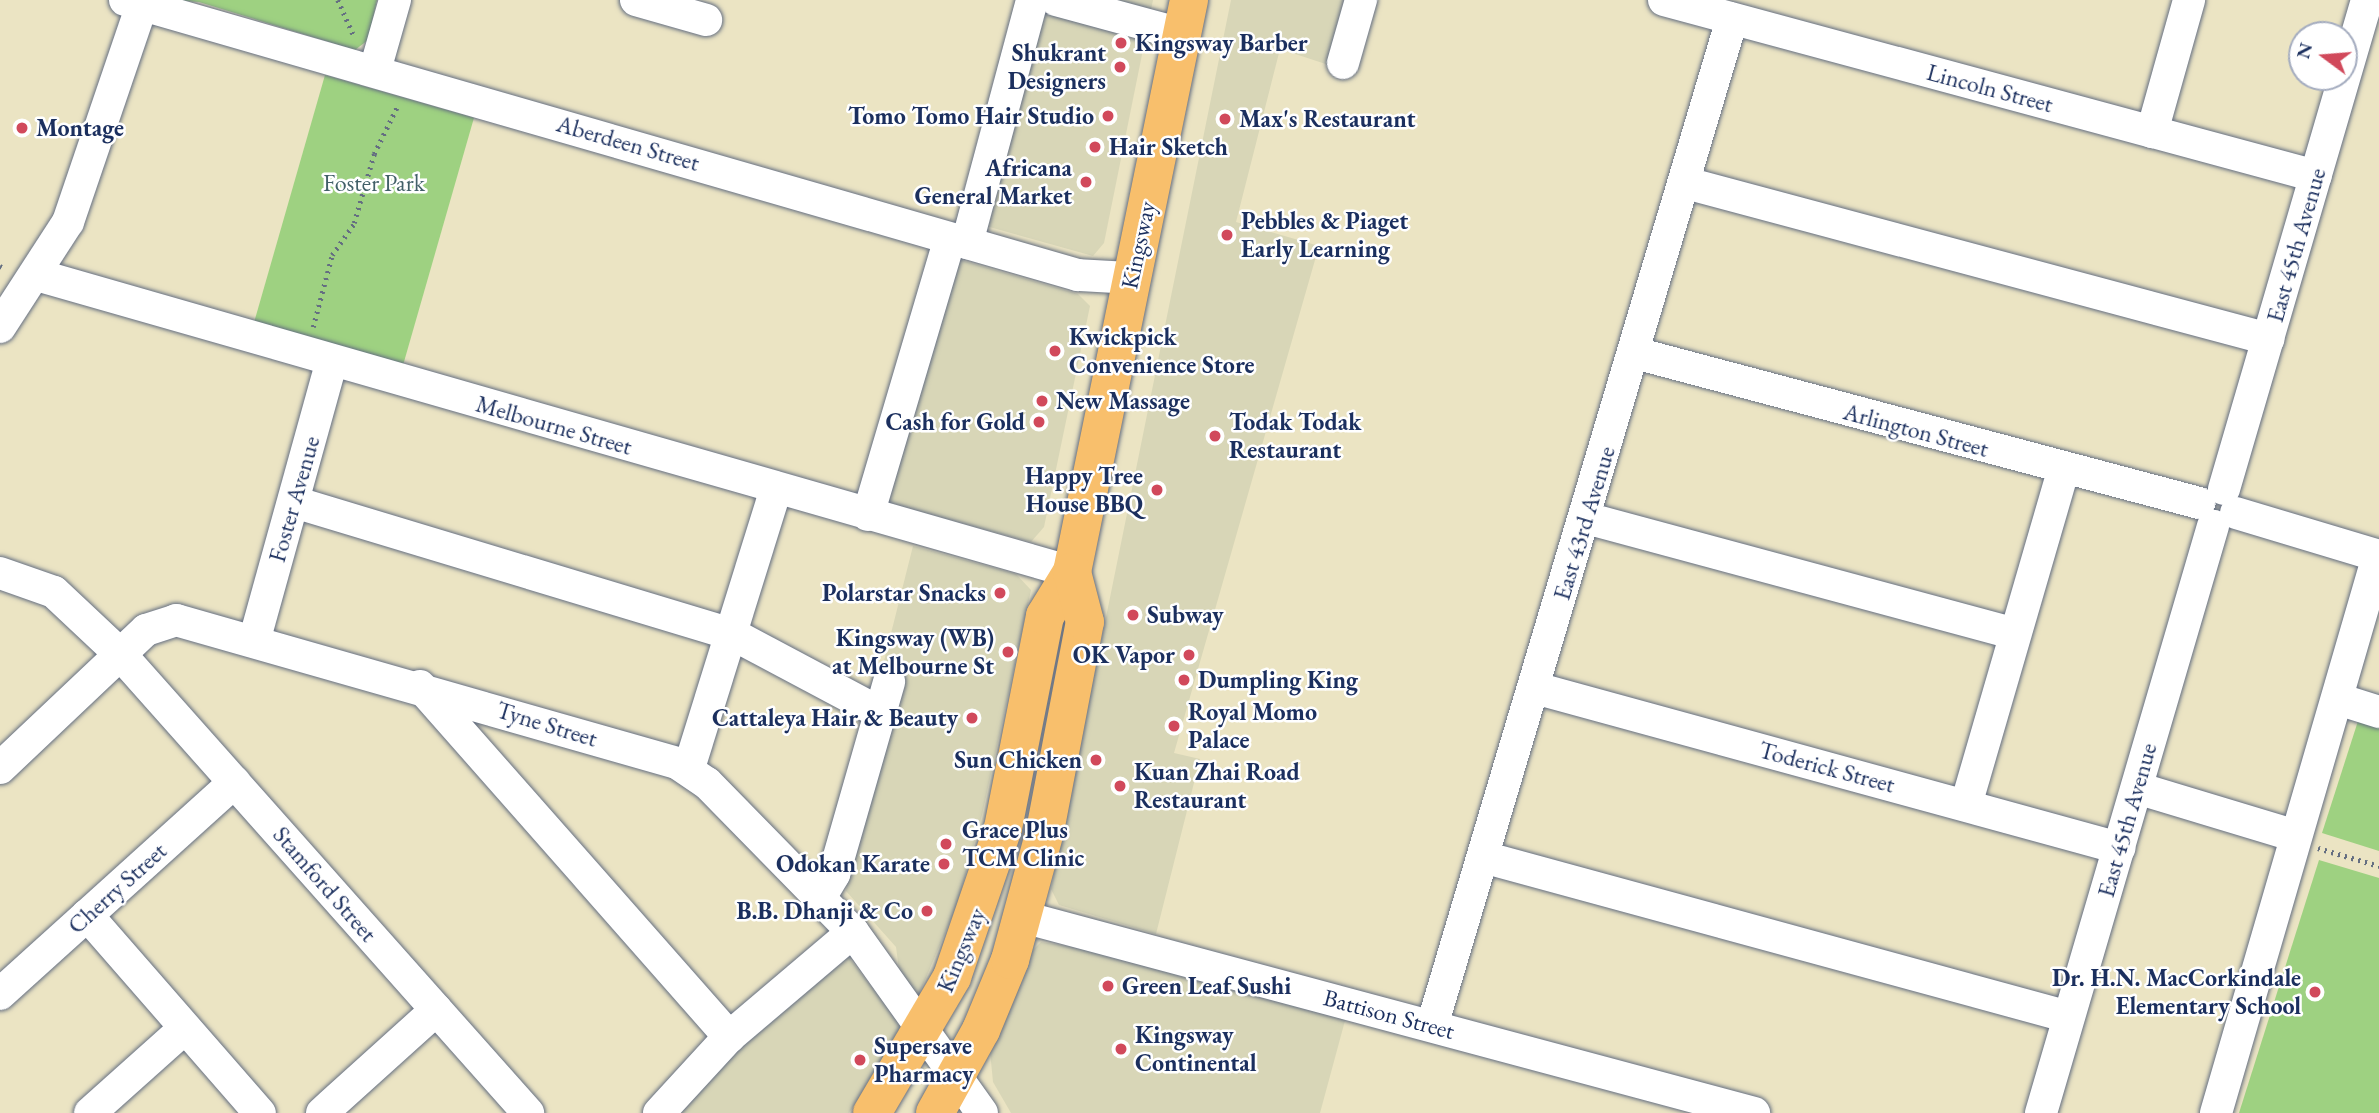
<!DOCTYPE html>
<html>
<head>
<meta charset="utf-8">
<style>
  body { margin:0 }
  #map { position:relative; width:2379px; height:1113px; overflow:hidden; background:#ebe4c3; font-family:"EB Garamond",serif }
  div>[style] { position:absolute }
  .built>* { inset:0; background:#d8d6b7 }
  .green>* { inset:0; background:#9ed181; transform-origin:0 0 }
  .path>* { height:4.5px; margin-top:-2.25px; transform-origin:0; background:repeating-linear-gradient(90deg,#646e81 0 2px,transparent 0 7px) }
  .roads { filter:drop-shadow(0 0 2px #646e81) drop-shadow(0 0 2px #646e81) }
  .minor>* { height:32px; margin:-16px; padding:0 16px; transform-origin:16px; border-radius:16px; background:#fff }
  .major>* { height:38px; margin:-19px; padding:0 19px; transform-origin:19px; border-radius:19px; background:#f8bf6c }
  .dots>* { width:19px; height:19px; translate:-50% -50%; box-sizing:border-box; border:4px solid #fff; border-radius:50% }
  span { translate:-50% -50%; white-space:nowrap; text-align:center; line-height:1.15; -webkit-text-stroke:5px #fff; paint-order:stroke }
  .poi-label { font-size:24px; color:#1b2f5e; font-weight:700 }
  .left { translate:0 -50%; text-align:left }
  .right { translate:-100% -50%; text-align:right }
  .street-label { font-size:24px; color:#1b2f5e }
  .park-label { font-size:24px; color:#426068 }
  .north { position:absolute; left:2288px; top:21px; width:70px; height:70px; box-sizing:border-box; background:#fff; border:2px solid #a4acbf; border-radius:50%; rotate:286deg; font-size:19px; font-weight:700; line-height:28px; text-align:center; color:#1b2f5e }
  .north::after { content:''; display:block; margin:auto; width:24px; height:32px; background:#d1495b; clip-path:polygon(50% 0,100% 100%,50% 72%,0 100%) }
</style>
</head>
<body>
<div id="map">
  <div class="built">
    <div style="clip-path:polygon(1032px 0,1153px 0,1104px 243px,1093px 256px,986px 226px)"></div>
    <div style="clip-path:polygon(1231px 0,1373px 0,1350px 72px,1280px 49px,1236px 222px,1319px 246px,1174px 753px,1200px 759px,1156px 934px,1059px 905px,1051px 889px)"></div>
    <div style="clip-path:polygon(960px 260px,1078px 294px,1090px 306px,1044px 527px,1031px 542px,885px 502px)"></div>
    <div style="clip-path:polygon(913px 546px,1016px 574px,1031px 590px,982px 815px,957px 905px,919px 994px,900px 977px,896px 947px,846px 891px,880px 677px)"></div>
    <div style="clip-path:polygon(1041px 942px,1099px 951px,1346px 1017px,1320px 1113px,1011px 1113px,993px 1082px,990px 1051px,1031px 952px)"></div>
    <div style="clip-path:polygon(846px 954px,904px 1029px,849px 1113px,659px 1113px)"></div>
  </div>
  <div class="green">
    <div style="clip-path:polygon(169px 0,377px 0,368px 40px,355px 50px,199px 2px)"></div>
    <div style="left:325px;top:75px;width:155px;height:257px;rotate:16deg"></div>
    <div style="clip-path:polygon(2358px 721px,2379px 728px,2379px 851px,2322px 833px)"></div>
    <div style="clip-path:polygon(2319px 860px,2379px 878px,2379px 1113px,2239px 1113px)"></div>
  </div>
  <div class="path">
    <div style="left:338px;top:0;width:39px;rotate:66deg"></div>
    <div style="left:0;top:266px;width:2px;rotate:27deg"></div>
    <div style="left:313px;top:327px;width:74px;rotate:-75.2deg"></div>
    <div style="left:332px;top:255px;width:39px;rotate:-55deg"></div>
    <div style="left:354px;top:223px;width:72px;rotate:-73.8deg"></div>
    <div style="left:374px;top:154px;width:55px;rotate:-63.9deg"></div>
    <div style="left:2318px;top:848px;width:64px;rotate:16.4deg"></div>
  </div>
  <div class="roads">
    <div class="minor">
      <div style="left:125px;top:0;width:992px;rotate:16.1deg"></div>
      <div style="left:1078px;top:275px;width:53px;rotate:3.2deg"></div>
      <div style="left:636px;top:0;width:73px;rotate:15.9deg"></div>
      <div style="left:1056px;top:0;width:130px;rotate:15.2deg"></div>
      <div style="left:1664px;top:0;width:675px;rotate:15.11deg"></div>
      <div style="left:1343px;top:63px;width:66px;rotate:-74.1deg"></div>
      <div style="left:375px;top:70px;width:73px;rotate:-74.1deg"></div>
      <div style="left:2152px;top:132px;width:137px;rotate:-74.3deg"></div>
      <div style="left:1686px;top:183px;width:603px;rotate:15deg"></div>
      <div style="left:967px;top:243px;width:252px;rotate:-75deg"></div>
      <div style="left:37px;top:275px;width:1077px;rotate:16.01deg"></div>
      <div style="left:0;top:327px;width:125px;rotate:-57.1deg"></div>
      <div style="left:68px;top:222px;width:229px;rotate:-71.2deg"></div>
      <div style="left:1635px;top:353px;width:584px;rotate:14.89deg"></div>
      <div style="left:2224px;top:489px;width:509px;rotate:-73.7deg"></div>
      <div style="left:294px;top:502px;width:457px;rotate:16.8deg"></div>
      <div style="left:732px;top:634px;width:166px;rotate:28deg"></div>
      <div style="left:2236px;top:513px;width:149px;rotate:16.7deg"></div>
      <div style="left:868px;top:515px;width:288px;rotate:-73.5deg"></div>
      <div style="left:1586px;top:518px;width:444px;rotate:15.1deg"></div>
      <div style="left:0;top:573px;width:57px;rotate:19.4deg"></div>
      <div style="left:54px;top:592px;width:92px;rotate:43.2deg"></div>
      <div style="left:121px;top:655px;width:613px;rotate:48.37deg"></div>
      <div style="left:255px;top:638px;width:288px;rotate:-74.5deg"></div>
      <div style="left:420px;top:686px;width:468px;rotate:48.6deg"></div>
      <div style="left:1535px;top:688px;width:606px;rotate:15.32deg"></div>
      <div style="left:2338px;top:699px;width:43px;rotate:17.6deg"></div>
      <div style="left:0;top:768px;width:201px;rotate:-43.4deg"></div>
      <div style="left:146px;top:630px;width:32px;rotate:-18deg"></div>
      <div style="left:176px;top:620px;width:521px;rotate:15.93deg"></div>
      <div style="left:677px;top:763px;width:36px;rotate:34deg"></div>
      <div style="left:707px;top:783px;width:209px;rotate:45.6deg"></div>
      <div style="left:853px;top:932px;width:222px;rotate:54.5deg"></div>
      <div style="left:689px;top:768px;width:293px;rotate:-72.7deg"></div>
      <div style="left:2137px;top:788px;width:166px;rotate:16.8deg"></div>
      <div style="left:1966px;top:805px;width:348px;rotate:-73.8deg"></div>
      <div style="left:1483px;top:857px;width:607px;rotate:15.27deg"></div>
      <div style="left:821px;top:896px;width:26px;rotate:-59deg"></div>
      <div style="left:834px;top:874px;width:200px;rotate:-74deg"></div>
      <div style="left:87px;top:915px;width:263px;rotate:48.9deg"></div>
      <div style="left:1023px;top:917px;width:757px;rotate:15.01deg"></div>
      <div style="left:0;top:994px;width:316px;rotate:-42.1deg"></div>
      <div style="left:1432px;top:1026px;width:1051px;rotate:-73.41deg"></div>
      <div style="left:90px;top:1113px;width:127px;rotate:-41.8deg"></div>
      <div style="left:322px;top:1113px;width:154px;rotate:-42.1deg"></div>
      <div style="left:659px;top:1113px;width:103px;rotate:-47.4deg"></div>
      <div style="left:729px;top:1037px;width:162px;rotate:-40.3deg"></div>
      <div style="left:2041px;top:1113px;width:612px;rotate:-73.67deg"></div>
      <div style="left:2216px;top:1113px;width:580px;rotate:-73.78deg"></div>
    </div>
    <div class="major">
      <div style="left:872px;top:1113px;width:158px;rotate:-59.5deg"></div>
      <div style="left:952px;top:977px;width:157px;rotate:-71.1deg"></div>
      <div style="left:1003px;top:828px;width:216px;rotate:-78.8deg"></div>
      <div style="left:1045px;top:616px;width:52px;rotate:-58.5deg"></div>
      <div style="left:1072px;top:572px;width:584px;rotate:-78.44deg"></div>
      <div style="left:935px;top:1113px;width:95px;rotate:-61deg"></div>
      <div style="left:981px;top:1030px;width:76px;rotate:-67.5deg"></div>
      <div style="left:1010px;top:960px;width:134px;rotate:-74.8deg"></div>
      <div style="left:1045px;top:831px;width:213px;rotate:-79.2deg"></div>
      <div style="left:1085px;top:622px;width:52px;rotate:-104.6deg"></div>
    </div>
  </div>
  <div class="dots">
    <div style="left:1121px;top:43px;background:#d1495b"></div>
    <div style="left:1120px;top:67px;background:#d1495b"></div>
    <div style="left:1108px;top:116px;background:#d1495b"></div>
    <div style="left:1225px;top:119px;background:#d1495b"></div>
    <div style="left:22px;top:128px;background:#d1495b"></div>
    <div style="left:1095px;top:147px;background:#d1495b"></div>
    <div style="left:1086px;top:182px;background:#d1495b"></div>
    <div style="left:1227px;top:235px;background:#d1495b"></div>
    <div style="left:1055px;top:351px;background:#d1495b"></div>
    <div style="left:1042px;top:401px;background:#d1495b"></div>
    <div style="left:1039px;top:422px;background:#d1495b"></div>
    <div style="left:1215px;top:436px;background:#d1495b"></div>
    <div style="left:1157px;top:490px;background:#d1495b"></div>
    <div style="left:1000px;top:593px;background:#d1495b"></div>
    <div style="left:1133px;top:615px;background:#d1495b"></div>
    <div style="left:1008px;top:652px;background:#d1495b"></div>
    <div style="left:1189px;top:655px;background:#d1495b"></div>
    <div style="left:1184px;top:680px;background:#d1495b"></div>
    <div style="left:972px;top:718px;background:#d1495b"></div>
    <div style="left:1174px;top:726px;background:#d1495b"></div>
    <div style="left:1096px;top:760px;background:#d1495b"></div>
    <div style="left:1120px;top:786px;background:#d1495b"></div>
    <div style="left:946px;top:844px;background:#d1495b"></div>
    <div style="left:944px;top:864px;background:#d1495b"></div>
    <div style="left:927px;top:911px;background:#d1495b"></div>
    <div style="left:1108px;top:986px;background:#d1495b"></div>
    <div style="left:2315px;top:992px;background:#d1495b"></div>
    <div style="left:1121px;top:1049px;background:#d1495b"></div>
    <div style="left:860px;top:1060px;background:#d1495b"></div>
  </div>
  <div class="poi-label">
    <span class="left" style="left:1135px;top:43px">Kingsway Barber</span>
    <span class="right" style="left:1106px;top:67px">Shukrant<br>Designers</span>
    <span class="right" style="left:1094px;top:116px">Tomo Tomo Hair Studio</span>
    <span class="left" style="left:1239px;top:119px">Max's Restaurant</span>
    <span class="left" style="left:36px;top:128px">Montage</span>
    <span class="left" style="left:1109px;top:147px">Hair Sketch</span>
    <span class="right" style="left:1072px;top:182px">Africana<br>General Market</span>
    <span class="left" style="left:1241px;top:235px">Pebbles &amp; Piaget<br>Early Learning</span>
    <span class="left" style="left:1069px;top:351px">Kwickpick<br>Convenience Store</span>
    <span class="left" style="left:1056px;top:401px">New Massage</span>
    <span class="right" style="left:1025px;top:422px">Cash for Gold</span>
    <span class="left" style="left:1229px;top:436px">Todak Todak<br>Restaurant</span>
    <span class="right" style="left:1143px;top:490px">Happy Tree<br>House BBQ</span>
    <span class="right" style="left:986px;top:593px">Polarstar Snacks</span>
    <span class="left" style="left:1147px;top:615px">Subway</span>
    <span class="right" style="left:994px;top:652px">Kingsway (WB)<br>at Melbourne St</span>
    <span class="right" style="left:1175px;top:655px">OK Vapor</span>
    <span class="left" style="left:1198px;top:680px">Dumpling King</span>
    <span class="left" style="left:1188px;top:726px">Royal Momo<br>Palace</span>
    <span class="right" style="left:958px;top:718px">Cattaleya Hair &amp; Beauty</span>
    <span class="right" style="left:1082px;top:760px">Sun Chicken</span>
    <span class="left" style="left:1134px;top:786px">Kuan Zhai Road<br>Restaurant</span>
    <span class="left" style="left:962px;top:844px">Grace Plus<br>TCM Clinic</span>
    <span class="right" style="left:930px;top:864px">Odokan Karate</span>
    <span class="right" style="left:913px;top:911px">B.B. Dhanji &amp; Co</span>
    <span class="right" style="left:2301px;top:992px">Dr. H.N. MacCorkindale<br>Elementary School</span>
    <span class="left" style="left:1122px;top:986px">Green Leaf Sushi</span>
    <span class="left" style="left:1135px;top:1049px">Kingsway<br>Continental</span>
    <span class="left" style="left:874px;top:1060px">Supersave<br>Pharmacy</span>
  </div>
  <div class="street-label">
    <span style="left:1990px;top:88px;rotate:15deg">Lincoln Street</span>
    <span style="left:628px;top:143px;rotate:16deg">Aberdeen Street</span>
    <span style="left:1138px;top:245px;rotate:-78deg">Kingsway</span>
    <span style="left:2296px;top:245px;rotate:-74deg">East 45th Avenue</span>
    <span style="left:554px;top:425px;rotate:16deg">Melbourne Street</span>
    <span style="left:1916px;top:430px;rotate:15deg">Arlington Street</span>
    <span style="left:294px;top:499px;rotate:-74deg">Foster Avenue</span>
    <span style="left:1584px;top:523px;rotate:-73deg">East 43rd Avenue</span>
    <span style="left:547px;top:724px;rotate:17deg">Tyne Street</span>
    <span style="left:1827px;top:767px;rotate:15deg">Toderick Street</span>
    <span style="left:2127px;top:820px;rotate:-74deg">East 45th Avenue</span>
    <span style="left:325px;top:884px;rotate:49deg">Stamford Street</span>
    <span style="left:117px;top:888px;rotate:-42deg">Cherry Street</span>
    <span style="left:961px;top:950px;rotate:-67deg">Kingsway</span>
    <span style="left:1389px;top:1014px;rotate:15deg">Battison Street</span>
  </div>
  <div class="park-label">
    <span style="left:374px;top:183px">Foster Park</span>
  </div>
  <div class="north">N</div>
</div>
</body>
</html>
